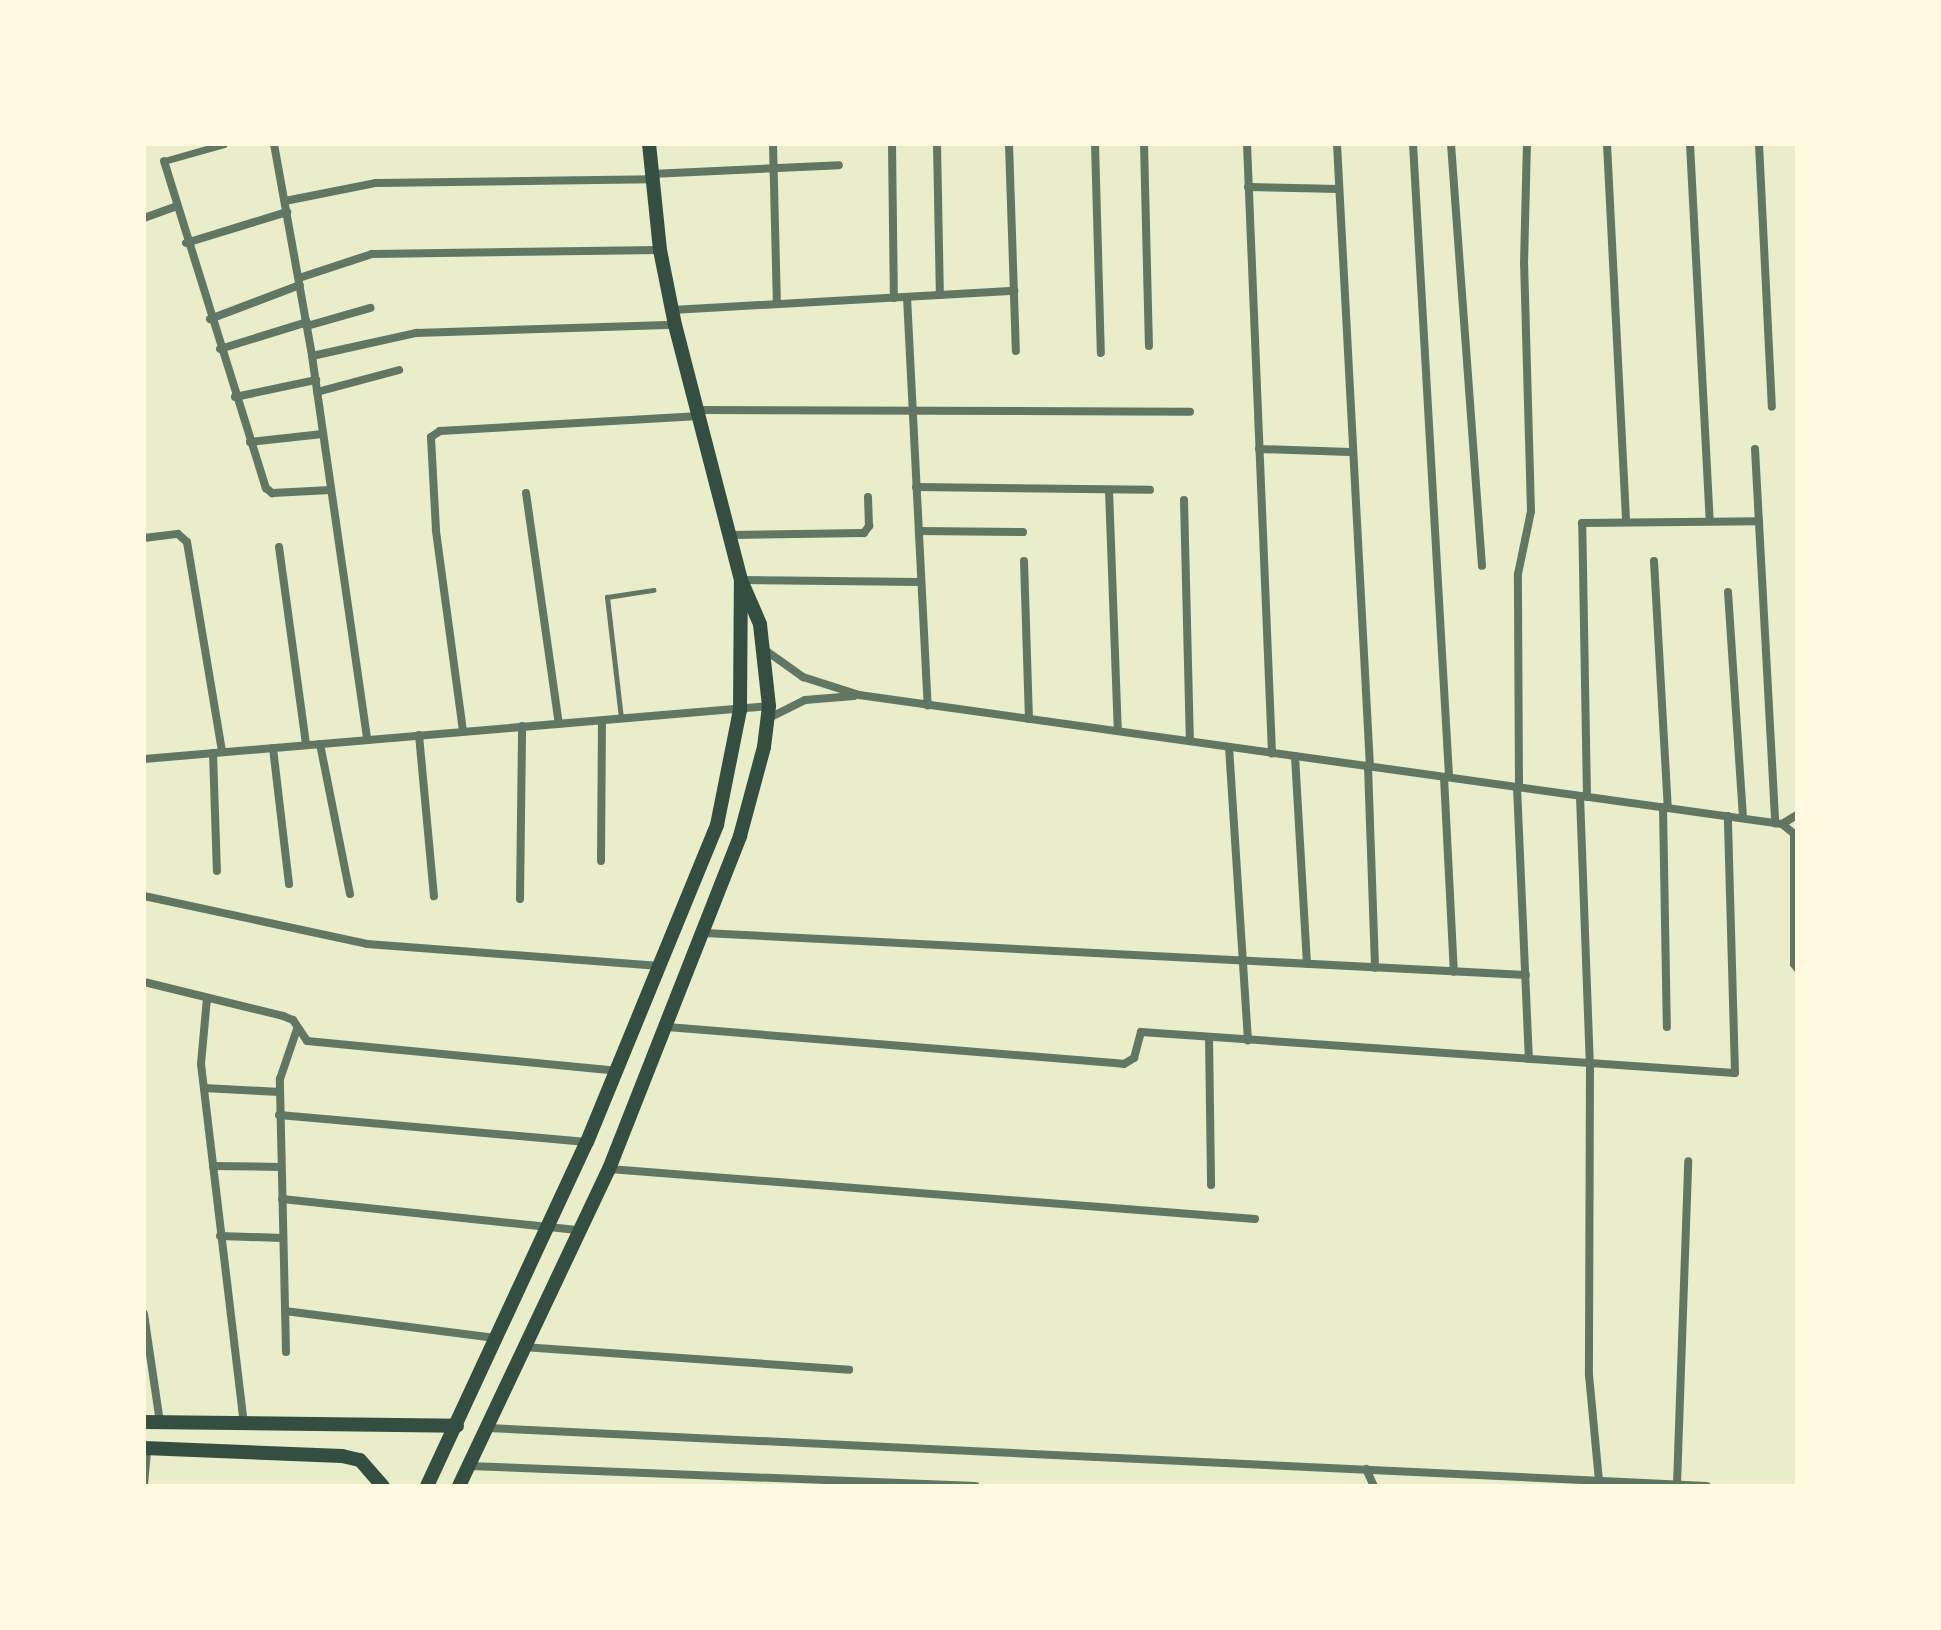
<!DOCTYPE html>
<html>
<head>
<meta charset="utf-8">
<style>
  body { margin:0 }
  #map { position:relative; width:1941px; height:1630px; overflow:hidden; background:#e9edc9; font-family:"Noto Sans",sans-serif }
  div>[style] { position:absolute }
  .service>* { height:5px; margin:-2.5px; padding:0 2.5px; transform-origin:2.5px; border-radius:2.5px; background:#617663 }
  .pedestrian>* { height:7px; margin:-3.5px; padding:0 3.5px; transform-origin:3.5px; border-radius:3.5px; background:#617663 }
  .minor>* { height:8px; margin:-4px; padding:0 4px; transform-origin:4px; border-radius:4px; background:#617663 }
  .secondary>* { height:14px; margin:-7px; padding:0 7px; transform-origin:7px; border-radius:7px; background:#344e41 }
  span { translate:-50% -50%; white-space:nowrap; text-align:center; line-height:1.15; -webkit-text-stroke:8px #fefae0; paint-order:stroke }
  .frame { position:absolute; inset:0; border:146px solid #fefae0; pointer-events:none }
</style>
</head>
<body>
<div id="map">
  <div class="service">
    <div style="left:621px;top:718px;width:122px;rotate:-96.6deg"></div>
    <div style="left:607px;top:597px;width:47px;rotate:-8.7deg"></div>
    <div style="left:1792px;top:834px;width:130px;rotate:90deg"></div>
    <div style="left:1792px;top:964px;width:9px;rotate:54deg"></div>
  </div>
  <div class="pedestrian">
    <div style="left:164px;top:161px;width:62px;rotate:-15.8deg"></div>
  </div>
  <div class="minor">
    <div style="left:274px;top:144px;width:215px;rotate:79.8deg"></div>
    <div style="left:312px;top:356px;width:388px;rotate:81.8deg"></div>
    <div style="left:773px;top:144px;width:160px;rotate:88.6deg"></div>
    <div style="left:892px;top:144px;width:154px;rotate:89.3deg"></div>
    <div style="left:937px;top:144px;width:151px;rotate:88.9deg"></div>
    <div style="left:1009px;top:144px;width:207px;rotate:88.1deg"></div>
    <div style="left:1095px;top:144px;width:209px;rotate:88.4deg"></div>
    <div style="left:1144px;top:144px;width:202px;rotate:88.6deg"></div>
    <div style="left:1247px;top:144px;width:610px;rotate:87.65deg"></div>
    <div style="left:1337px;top:144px;width:624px;rotate:86.97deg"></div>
    <div style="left:1413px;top:144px;width:634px;rotate:86.74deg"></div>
    <div style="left:1451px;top:144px;width:423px;rotate:85.8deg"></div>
    <div style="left:1607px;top:144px;width:375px;rotate:87.1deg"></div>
    <div style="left:1690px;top:144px;width:377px;rotate:87deg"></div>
    <div style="left:1759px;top:144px;width:263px;rotate:87.2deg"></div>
    <div style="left:164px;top:161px;width:343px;rotate:72.7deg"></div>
    <div style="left:266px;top:488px;width:8px;rotate:40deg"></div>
    <div style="left:272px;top:493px;width:59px;rotate:-2.9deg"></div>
    <div style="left:651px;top:174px;width:188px;rotate:-2.7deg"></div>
    <div style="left:1248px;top:187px;width:91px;rotate:1.3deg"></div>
    <div style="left:285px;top:201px;width:93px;rotate:-11.2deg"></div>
    <div style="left:376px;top:183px;width:275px;rotate:-0.8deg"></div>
    <div style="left:144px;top:218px;width:33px;rotate:-20deg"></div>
    <div style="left:186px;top:243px;width:106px;rotate:-17.1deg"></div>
    <div style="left:299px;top:278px;width:77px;rotate:-18.2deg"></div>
    <div style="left:372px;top:254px;width:288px;rotate:-0.8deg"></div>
    <div style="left:907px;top:297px;width:409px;rotate:87.1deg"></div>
    <div style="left:672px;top:310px;width:343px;rotate:-3.2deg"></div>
    <div style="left:210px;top:319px;width:96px;rotate:-20.7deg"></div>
    <div style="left:307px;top:326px;width:66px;rotate:-15.9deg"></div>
    <div style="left:220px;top:349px;width:91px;rotate:-17.2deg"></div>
    <div style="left:312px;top:356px;width:107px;rotate:-12.5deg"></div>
    <div style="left:416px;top:333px;width:259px;rotate:-1.8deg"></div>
    <div style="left:317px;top:392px;width:85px;rotate:-15deg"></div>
    <div style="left:235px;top:397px;width:83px;rotate:-11.9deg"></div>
    <div style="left:698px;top:410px;width:492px;rotate:0.2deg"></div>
    <div style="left:250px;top:442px;width:73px;rotate:-6.3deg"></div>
    <div style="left:1259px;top:449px;width:91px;rotate:1.9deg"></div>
    <div style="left:1755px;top:449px;width:375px;rotate:86.9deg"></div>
    <div style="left:916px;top:487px;width:234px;rotate:0.7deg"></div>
    <div style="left:1109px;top:490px;width:241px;rotate:87.9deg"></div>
    <div style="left:526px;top:493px;width:233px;rotate:81.9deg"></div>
    <div style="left:1184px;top:500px;width:241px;rotate:88.6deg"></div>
    <div style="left:919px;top:531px;width:104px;rotate:0.6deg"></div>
    <div style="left:730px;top:535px;width:134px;rotate:-0.9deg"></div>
    <div style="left:864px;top:533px;width:9px;rotate:-54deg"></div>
    <div style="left:869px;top:526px;width:29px;rotate:-92deg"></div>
    <div style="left:144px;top:538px;width:34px;rotate:-7deg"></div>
    <div style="left:178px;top:534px;width:12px;rotate:42deg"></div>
    <div style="left:187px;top:542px;width:213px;rotate:80.5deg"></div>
    <div style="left:279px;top:547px;width:200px;rotate:82.2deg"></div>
    <div style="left:1024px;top:561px;width:158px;rotate:88.2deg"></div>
    <div style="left:1654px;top:561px;width:247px;rotate:86.8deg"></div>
    <div style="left:741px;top:580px;width:180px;rotate:0.6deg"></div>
    <div style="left:1728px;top:592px;width:226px;rotate:86.2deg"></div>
    <div style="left:765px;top:650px;width:47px;rotate:35.4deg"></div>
    <div style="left:803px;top:677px;width:59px;rotate:17.8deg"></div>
    <div style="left:859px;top:695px;width:932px;rotate:7.96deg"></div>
    <div style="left:769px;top:718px;width:40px;rotate:-26.6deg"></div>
    <div style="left:805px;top:700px;width:49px;rotate:-4.7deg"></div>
    <div style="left:463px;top:731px;width:203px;rotate:-97.7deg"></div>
    <div style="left:436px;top:530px;width:93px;rotate:-93.1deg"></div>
    <div style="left:431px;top:437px;width:11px;rotate:-34deg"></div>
    <div style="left:440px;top:431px;width:260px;rotate:-3.3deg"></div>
    <div style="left:419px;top:735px;width:162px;rotate:84.7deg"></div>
    <div style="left:320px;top:744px;width:153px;rotate:78.7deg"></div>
    <div style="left:1229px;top:747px;width:294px;rotate:86.3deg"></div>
    <div style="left:273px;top:748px;width:137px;rotate:83.3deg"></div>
    <div style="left:213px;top:753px;width:118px;rotate:88.1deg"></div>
    <div style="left:1295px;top:756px;width:208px;rotate:86.7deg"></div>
    <div style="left:144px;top:759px;width:627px;rotate:-4.85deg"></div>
    <div style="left:1368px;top:766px;width:202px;rotate:88deg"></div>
    <div style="left:1444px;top:777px;width:195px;rotate:87.1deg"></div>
    <div style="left:1517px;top:787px;width:272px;rotate:87.5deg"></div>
    <div style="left:1519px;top:787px;width:213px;rotate:-90.3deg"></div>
    <div style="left:1518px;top:574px;width:64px;rotate:-78.3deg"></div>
    <div style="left:1531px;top:511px;width:247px;rotate:-91.6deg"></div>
    <div style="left:1524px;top:264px;width:120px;rotate:-88.6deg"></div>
    <div style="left:1580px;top:796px;width:267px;rotate:87.9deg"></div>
    <div style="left:1590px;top:1063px;width:312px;rotate:90.2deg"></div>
    <div style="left:1589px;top:1375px;width:105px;rotate:84.6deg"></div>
    <div style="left:1587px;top:797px;width:274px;rotate:-91deg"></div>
    <div style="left:1582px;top:523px;width:177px;rotate:-0.6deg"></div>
    <div style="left:1663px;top:807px;width:220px;rotate:89deg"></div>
    <div style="left:1782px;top:824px;width:19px;rotate:39deg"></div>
    <div style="left:1782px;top:824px;width:17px;rotate:-31deg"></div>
    <div style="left:601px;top:861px;width:140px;rotate:-89.6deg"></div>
    <div style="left:144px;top:896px;width:228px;rotate:12.1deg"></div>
    <div style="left:367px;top:944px;width:294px;rotate:4.3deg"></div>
    <div style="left:520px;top:899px;width:173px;rotate:-89.3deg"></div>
    <div style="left:704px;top:933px;width:823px;rotate:2.92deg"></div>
    <div style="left:144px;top:982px;width:143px;rotate:13.7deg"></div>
    <div style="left:283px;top:1016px;width:11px;rotate:22deg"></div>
    <div style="left:293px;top:1020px;width:25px;rotate:56deg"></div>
    <div style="left:307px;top:1041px;width:311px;rotate:5.5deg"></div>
    <div style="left:207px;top:998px;width:66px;rotate:95.2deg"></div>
    <div style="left:201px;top:1064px;width:362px;rotate:83.2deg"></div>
    <div style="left:667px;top:1027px;width:458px;rotate:4.6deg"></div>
    <div style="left:1124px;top:1064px;width:12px;rotate:-31deg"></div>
    <div style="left:1134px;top:1058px;width:27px;rotate:-75deg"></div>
    <div style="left:1141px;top:1032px;width:595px;rotate:3.95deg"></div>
    <div style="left:1735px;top:1073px;width:257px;rotate:-91.6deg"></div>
    <div style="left:1209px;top:1037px;width:148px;rotate:89.2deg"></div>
    <div style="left:204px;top:1088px;width:76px;rotate:3deg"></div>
    <div style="left:279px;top:1115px;width:309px;rotate:5deg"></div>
    <div style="left:213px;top:1166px;width:68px;rotate:0.8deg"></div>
    <div style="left:609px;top:1169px;width:648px;rotate:4.43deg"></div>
    <div style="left:282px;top:1199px;width:299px;rotate:6deg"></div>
    <div style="left:220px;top:1236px;width:63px;rotate:1.8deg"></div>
    <div style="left:285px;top:1311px;width:212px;rotate:7.3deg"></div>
    <div style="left:144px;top:1314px;width:109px;rotate:81.6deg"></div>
    <div style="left:523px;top:1347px;width:327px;rotate:4deg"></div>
    <div style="left:286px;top:1352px;width:273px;rotate:-91.3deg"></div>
    <div style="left:280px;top:1079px;width:53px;rotate:-71.2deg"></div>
    <div style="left:487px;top:1428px;width:1221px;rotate:2.72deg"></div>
    <div style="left:469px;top:1466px;width:507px;rotate:2.26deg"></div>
    <div style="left:1366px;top:1469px;width:19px;rotate:65deg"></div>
    <div style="left:1677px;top:1484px;width:323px;rotate:-88deg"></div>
    <div style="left:144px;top:1485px;width:36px;rotate:-85deg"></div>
  </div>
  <div class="secondary">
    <div style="left:144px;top:1422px;width:313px;rotate:0.7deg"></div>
    <div style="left:144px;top:1448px;width:198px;rotate:2.3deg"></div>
    <div style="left:342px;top:1456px;width:18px;rotate:13deg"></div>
    <div style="left:360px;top:1460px;width:35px;rotate:49deg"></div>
    <div style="left:427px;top:1486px;width:379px;rotate:-65.1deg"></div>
    <div style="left:587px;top:1142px;width:343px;rotate:-67.7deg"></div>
    <div style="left:717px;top:825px;width:117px;rotate:-78.7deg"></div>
    <div style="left:740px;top:710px;width:130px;rotate:-89.6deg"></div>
    <div style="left:459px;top:1486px;width:351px;rotate:-64.7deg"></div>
    <div style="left:609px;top:1169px;width:358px;rotate:-68.5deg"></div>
    <div style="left:740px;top:836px;width:92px;rotate:-74.9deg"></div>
    <div style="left:764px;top:747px;width:41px;rotate:-83deg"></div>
    <div style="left:769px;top:706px;width:82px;rotate:-96.3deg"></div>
    <div style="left:760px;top:624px;width:48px;rotate:-113.4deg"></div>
    <div style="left:741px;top:580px;width:263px;rotate:-104.5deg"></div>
    <div style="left:675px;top:325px;width:76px;rotate:-101.3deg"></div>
    <div style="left:660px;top:250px;width:107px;rotate:-95.9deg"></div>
  </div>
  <div class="frame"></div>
</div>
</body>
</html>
